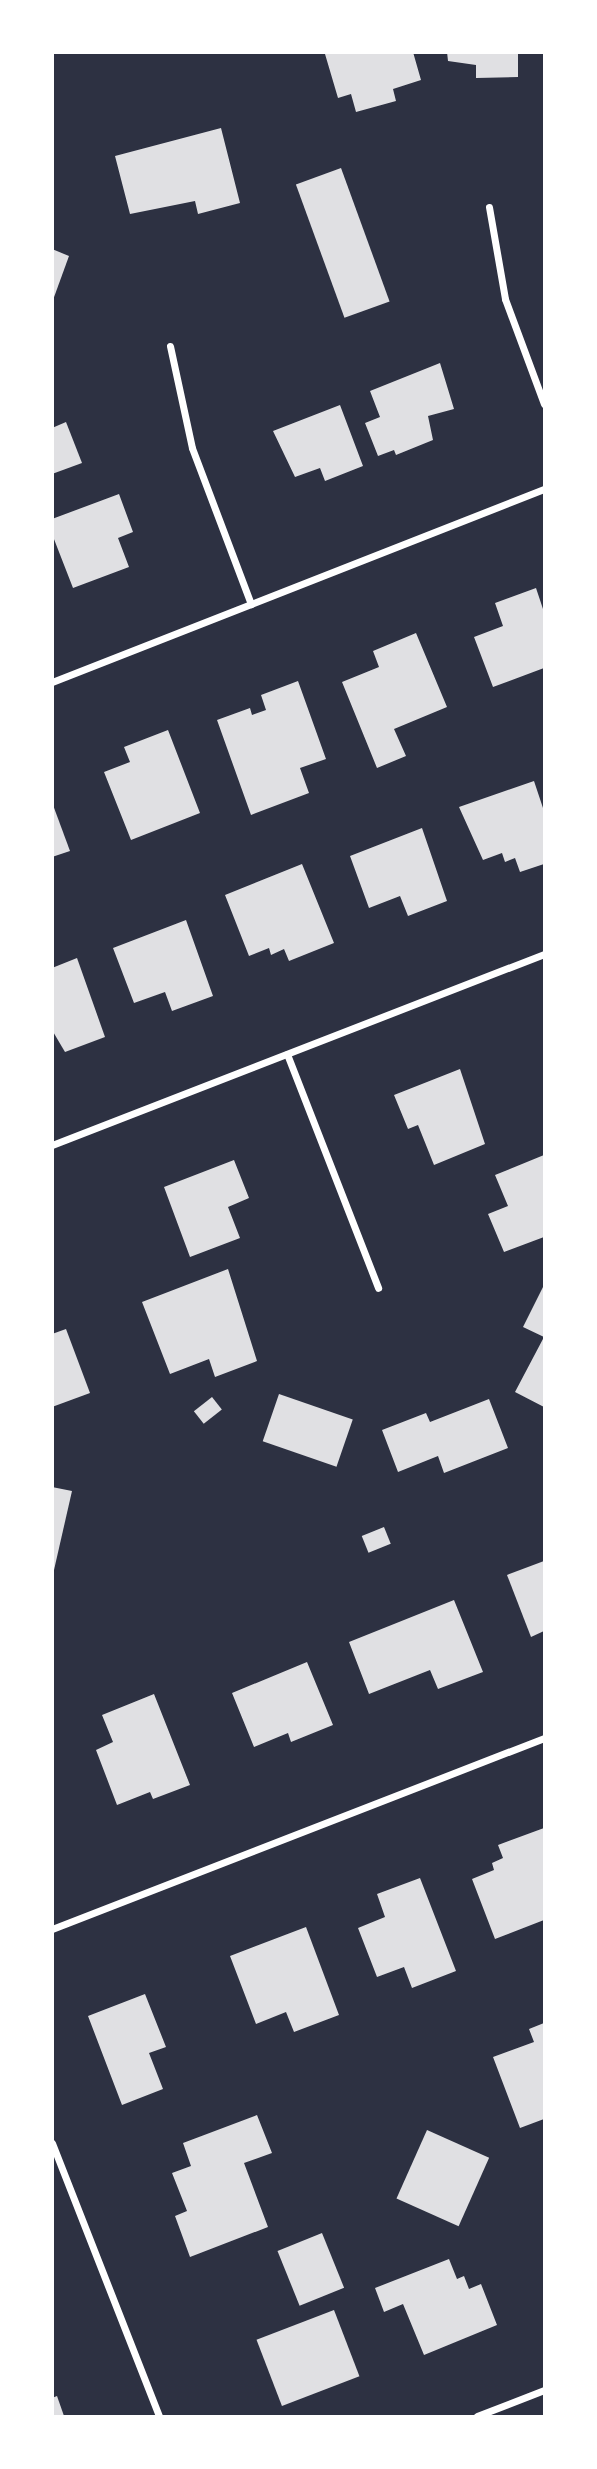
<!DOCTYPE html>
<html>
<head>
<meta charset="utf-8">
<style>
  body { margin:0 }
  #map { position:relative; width:597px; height:2469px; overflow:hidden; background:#2d3142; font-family:"Source Sans 3",sans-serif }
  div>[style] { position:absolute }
  .building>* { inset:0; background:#e0e0e3; transform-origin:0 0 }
  .minor>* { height:7px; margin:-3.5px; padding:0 3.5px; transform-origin:3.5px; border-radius:3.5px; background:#fff }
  span { translate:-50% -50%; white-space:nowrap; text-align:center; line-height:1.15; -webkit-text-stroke:6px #fff; paint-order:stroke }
  .frame { position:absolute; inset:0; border:54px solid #fff; pointer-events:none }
</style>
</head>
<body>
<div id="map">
  <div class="building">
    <div style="clip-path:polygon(413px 52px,421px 80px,393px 89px,396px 101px,356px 112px,351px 94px,338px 98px,325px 54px)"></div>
    <div style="clip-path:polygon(447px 52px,518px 52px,518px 77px,476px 78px,476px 65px,448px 61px)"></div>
    <div style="clip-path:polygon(221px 128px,240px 203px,198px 214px,195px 201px,130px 214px,115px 156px)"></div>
    <div style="left:341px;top:168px;width:142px;height:48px;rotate:70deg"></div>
    <div style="clip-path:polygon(52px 249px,69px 256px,53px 300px,52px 300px)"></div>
    <div style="clip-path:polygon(440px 363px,454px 409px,428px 416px,433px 440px,396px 455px,394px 450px,378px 456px,365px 423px,380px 417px,370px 391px)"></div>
    <div style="clip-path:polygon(340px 405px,363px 466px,325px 481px,320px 468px,295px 477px,273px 431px)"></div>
    <div style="clip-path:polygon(66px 422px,82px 463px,52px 474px,52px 428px)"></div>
    <div style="clip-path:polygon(119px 494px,133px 532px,118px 538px,129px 567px,73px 588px,52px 534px,52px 519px)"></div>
    <div style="clip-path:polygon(536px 588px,544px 612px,544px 668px,493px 687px,474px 637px,503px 626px,495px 603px)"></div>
    <div style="clip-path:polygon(416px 633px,447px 707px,394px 729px,406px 756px,377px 768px,342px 682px,379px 667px,373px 651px)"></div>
    <div style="clip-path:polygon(298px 681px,326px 759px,300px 768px,309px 793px,251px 815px,217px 720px,250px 708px,252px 715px,266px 710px,261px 695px)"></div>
    <div style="clip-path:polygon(168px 730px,200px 813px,131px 840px,104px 772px,130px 762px,124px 747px)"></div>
    <div style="clip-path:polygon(534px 781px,544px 811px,544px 864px,520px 872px,515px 858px,505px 862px,502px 853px,483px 860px,459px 807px)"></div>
    <div style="clip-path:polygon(53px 805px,70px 851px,52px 857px,52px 806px)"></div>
    <div style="clip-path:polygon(422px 828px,447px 901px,408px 916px,400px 896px,369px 908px,350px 856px)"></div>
    <div style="clip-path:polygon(302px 864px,334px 943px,289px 961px,284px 949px,271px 955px,269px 948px,249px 956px,225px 895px)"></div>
    <div style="clip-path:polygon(186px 920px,213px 996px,172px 1011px,165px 992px,134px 1003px,113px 948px)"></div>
    <div style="clip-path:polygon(77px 958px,105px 1037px,65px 1052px,52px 1030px,52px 968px)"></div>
    <div style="clip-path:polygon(460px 1069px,485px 1144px,434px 1165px,418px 1125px,408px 1129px,394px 1095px)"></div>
    <div style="clip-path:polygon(544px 1155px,544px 1237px,504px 1252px,488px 1214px,508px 1206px,495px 1175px)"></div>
    <div style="clip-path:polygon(234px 1160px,249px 1198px,228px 1207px,240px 1238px,190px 1257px,164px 1187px)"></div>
    <div style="clip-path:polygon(228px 1269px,257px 1361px,215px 1377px,209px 1359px,170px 1374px,142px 1302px)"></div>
    <div style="clip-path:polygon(544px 1285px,544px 1407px,515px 1392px,544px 1337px,523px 1327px)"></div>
    <div style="clip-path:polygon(66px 1329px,90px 1393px,52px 1407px,52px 1334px)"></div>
    <div style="left:279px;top:1394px;width:78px;height:50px;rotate:19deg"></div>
    <div style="left:212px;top:1397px;width:16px;height:23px;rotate:52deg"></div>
    <div style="clip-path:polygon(489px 1399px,508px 1448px,444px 1473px,438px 1456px,398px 1472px,382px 1430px,426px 1413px,430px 1422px)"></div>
    <div style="clip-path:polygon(52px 1487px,72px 1491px,54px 1570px,52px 1570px)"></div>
    <div style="left:384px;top:1527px;width:18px;height:24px;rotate:68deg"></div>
    <div style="clip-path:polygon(544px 1561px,544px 1631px,531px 1637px,507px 1575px)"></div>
    <div style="clip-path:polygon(454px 1600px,483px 1672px,438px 1689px,430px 1670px,369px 1694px,349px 1642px)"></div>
    <div style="clip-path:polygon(307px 1662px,333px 1725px,291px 1742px,288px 1733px,254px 1747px,232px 1693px)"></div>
    <div style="clip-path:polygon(154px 1694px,190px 1785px,153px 1799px,150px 1792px,117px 1805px,96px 1750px,113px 1742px,102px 1715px)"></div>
    <div style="clip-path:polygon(544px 1828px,544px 1920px,495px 1939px,472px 1879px,494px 1870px,492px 1863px,503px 1858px,498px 1845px)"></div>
    <div style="clip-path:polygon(420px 1878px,456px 1971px,412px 1988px,404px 1967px,377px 1977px,358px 1928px,385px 1917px,377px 1894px)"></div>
    <div style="clip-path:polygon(306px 1927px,339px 2015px,294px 2032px,286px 2012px,256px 2024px,230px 1956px)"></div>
    <div style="clip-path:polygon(145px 1994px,166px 2047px,149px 2053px,163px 2089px,122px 2105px,88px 2016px)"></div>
    <div style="clip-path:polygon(544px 2023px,544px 2119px,520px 2128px,493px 2057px,534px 2042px,529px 2029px)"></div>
    <div style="clip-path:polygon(257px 2115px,272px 2153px,244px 2163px,268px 2227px,190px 2257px,175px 2216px,187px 2211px,172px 2173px,191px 2166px,183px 2143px)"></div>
    <div style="left:427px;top:2130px;width:68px;height:75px;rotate:24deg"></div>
    <div style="left:322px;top:2233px;width:59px;height:48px;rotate:68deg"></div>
    <div style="clip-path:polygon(449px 2259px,457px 2279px,464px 2276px,469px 2289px,481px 2284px,497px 2325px,424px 2355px,403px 2304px,384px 2312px,375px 2288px)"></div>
    <div style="left:334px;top:2310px;width:71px;height:83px;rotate:69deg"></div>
    <div style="clip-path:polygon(57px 2396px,64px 2416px,52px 2416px,52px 2398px)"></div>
  </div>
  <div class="minor">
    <div style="left:489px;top:207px;width:93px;rotate:80.1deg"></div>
    <div style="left:505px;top:299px;width:112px;rotate:69.6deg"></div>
    <div style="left:170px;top:346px;width:104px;rotate:77.8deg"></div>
    <div style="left:192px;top:448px;width:167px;rotate:69.3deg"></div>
    <div style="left:52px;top:682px;width:529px;rotate:-21.42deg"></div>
    <div style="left:287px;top:1054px;width:251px;rotate:68.7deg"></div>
    <div style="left:52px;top:1145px;width:528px;rotate:-21.22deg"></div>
    <div style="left:52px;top:1929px;width:528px;rotate:-21.22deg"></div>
    <div style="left:52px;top:2143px;width:293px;rotate:68.6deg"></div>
    <div style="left:477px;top:2416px;width:72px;rotate:-21.2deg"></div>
  </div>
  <div class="frame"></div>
</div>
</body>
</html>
